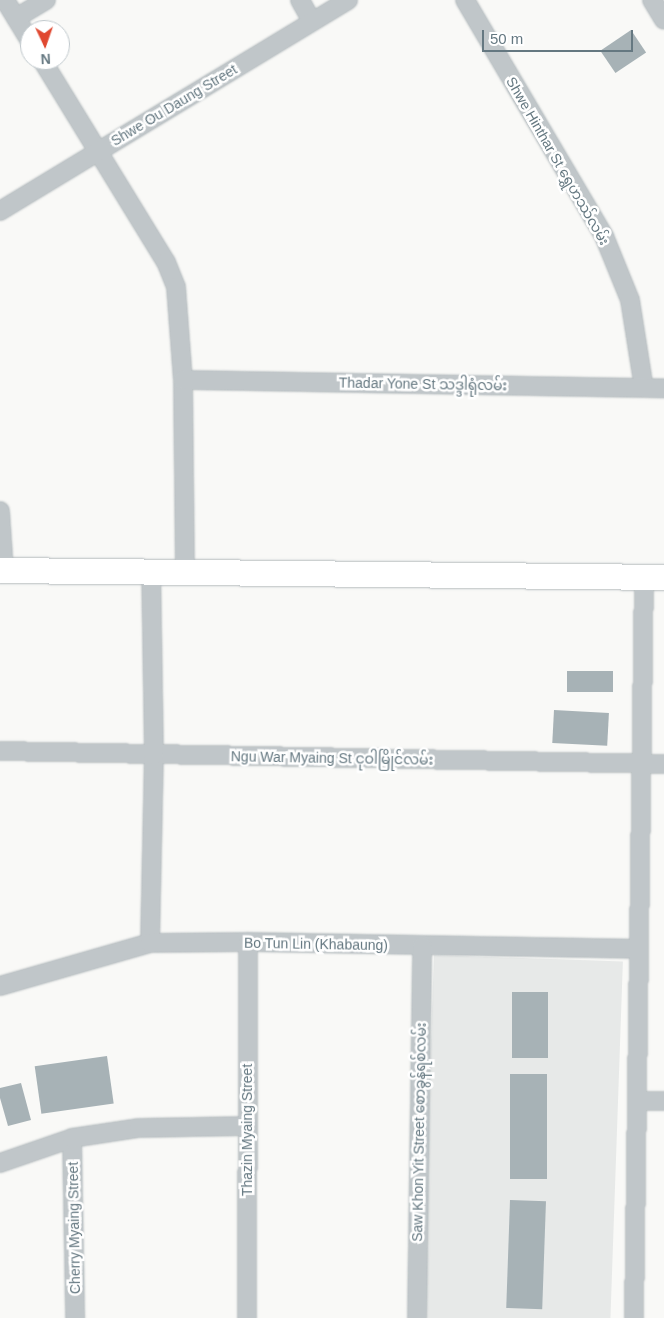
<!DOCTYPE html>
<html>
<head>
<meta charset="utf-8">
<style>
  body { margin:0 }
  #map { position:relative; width:664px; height:1318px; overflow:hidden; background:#f9f9f7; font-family:Helvetica,"Noto Sans Myanmar",sans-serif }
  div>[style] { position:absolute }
  .built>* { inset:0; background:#e7e9e8; transform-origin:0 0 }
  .building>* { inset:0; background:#a7b2b6; transform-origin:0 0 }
  .roads { filter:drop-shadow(0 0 1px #b3babd) drop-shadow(0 0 1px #b3babd) }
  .street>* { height:18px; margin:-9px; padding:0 9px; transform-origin:9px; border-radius:9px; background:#c0c6c9 }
  .secondary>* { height:25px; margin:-12.5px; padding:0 12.5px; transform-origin:12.5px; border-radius:12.5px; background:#fff }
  span { translate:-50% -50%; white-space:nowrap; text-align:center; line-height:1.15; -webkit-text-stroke:5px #fff; paint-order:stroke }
  .street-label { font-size:14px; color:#657881 }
  .north { position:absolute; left:20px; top:20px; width:50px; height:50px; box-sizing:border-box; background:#fff; border:1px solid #c1c9cd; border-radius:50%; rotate:177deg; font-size:14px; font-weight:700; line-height:20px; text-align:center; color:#657881 }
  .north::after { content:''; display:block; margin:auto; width:18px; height:22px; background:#e04830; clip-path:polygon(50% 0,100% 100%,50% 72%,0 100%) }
  .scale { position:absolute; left:482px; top:30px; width:151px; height:22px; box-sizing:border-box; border:2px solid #657881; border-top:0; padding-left:6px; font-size:15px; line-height:18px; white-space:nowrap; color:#657881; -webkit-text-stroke:4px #fff; paint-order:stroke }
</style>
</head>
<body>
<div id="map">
  <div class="built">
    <div style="left:434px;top:955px;width:189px;height:363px;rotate:2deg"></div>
  </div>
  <div class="building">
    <div style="left:631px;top:30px;width:27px;height:37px;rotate:56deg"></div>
    <div style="left:567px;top:671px;width:46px;height:21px"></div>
    <div style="left:554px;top:710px;width:55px;height:33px;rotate:3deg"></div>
    <div style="left:512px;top:992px;width:36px;height:66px"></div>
    <div style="left:107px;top:1056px;width:48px;height:73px;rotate:82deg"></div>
    <div style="left:510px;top:1074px;width:37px;height:105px"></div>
    <div style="clip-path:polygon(21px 1083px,31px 1120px,8px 1126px,0 1098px,0 1088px)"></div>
    <div style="left:510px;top:1200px;width:36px;height:108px;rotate:2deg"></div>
  </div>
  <div class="roads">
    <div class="street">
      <div style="left:5px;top:0;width:48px;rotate:58.6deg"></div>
      <div style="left:300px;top:0;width:23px;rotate:61deg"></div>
      <div style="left:465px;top:0;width:274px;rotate:59.5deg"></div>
      <div style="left:604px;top:236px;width:69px;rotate:67.9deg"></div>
      <div style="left:630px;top:300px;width:89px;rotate:81deg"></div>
      <div style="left:652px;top:0;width:23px;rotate:59deg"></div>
      <div style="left:16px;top:18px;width:35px;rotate:-31deg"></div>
      <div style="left:42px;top:60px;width:237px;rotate:58.5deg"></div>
      <div style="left:166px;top:262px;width:27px;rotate:68deg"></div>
      <div style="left:176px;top:287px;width:93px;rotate:85.7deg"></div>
      <div style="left:183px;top:380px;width:192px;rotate:89.4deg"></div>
      <div style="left:0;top:211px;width:407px;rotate:-31.2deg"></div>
      <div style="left:183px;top:380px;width:481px;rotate:1deg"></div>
      <div style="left:0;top:511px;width:59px;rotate:86.1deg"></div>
      <div style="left:0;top:751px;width:664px;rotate:1.12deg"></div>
      <div style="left:150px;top:943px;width:188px;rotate:-88.8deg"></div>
      <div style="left:154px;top:755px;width:184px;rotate:-90.9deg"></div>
      <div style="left:0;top:986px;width:156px;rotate:-16deg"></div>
      <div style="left:150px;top:943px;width:98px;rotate:-0.6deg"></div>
      <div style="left:248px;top:942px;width:391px;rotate:1deg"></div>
      <div style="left:637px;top:1101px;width:27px"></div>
      <div style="left:72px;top:1138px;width:180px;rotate:89deg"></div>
      <div style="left:0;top:1163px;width:76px;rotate:-19.1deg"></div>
      <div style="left:72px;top:1138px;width:68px;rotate:-8.5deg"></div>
      <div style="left:139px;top:1128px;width:107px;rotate:-1.1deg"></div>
      <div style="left:247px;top:1318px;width:376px;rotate:-89.8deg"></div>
      <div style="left:417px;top:1318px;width:372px;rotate:-89.2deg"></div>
      <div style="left:634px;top:1318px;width:741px;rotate:-89.23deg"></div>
    </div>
    <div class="secondary">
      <div style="left:0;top:570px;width:664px;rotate:0.6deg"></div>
    </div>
  </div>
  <div class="street-label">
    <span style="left:174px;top:105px;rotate:-31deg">Shwe Ou Daung Street</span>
    <span style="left:558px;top:161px;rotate:60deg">Shwe Hinthar St ရွှေဟဿ်လမ်း</span>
    <span style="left:423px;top:384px;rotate:1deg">Thadar Yone St သဒ္ဒါရုံလမ်း</span>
    <span style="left:332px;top:758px;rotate:1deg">Ngu War Myaing St ငုဝါမြိုင်လမ်း</span>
    <span style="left:316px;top:944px;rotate:1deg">Bo Tun Lin (Khabaung)</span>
    <span style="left:247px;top:1130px;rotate:-90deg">Thazin Myaing Street</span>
    <span style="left:419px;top:1132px;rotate:-89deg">Saw Khon Yit Street စောခွန်ရစ်လမ်း</span>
    <span style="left:74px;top:1228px;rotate:-91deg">Cherry Myaing Street</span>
  </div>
  <div class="north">N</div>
  <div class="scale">50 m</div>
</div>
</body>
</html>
